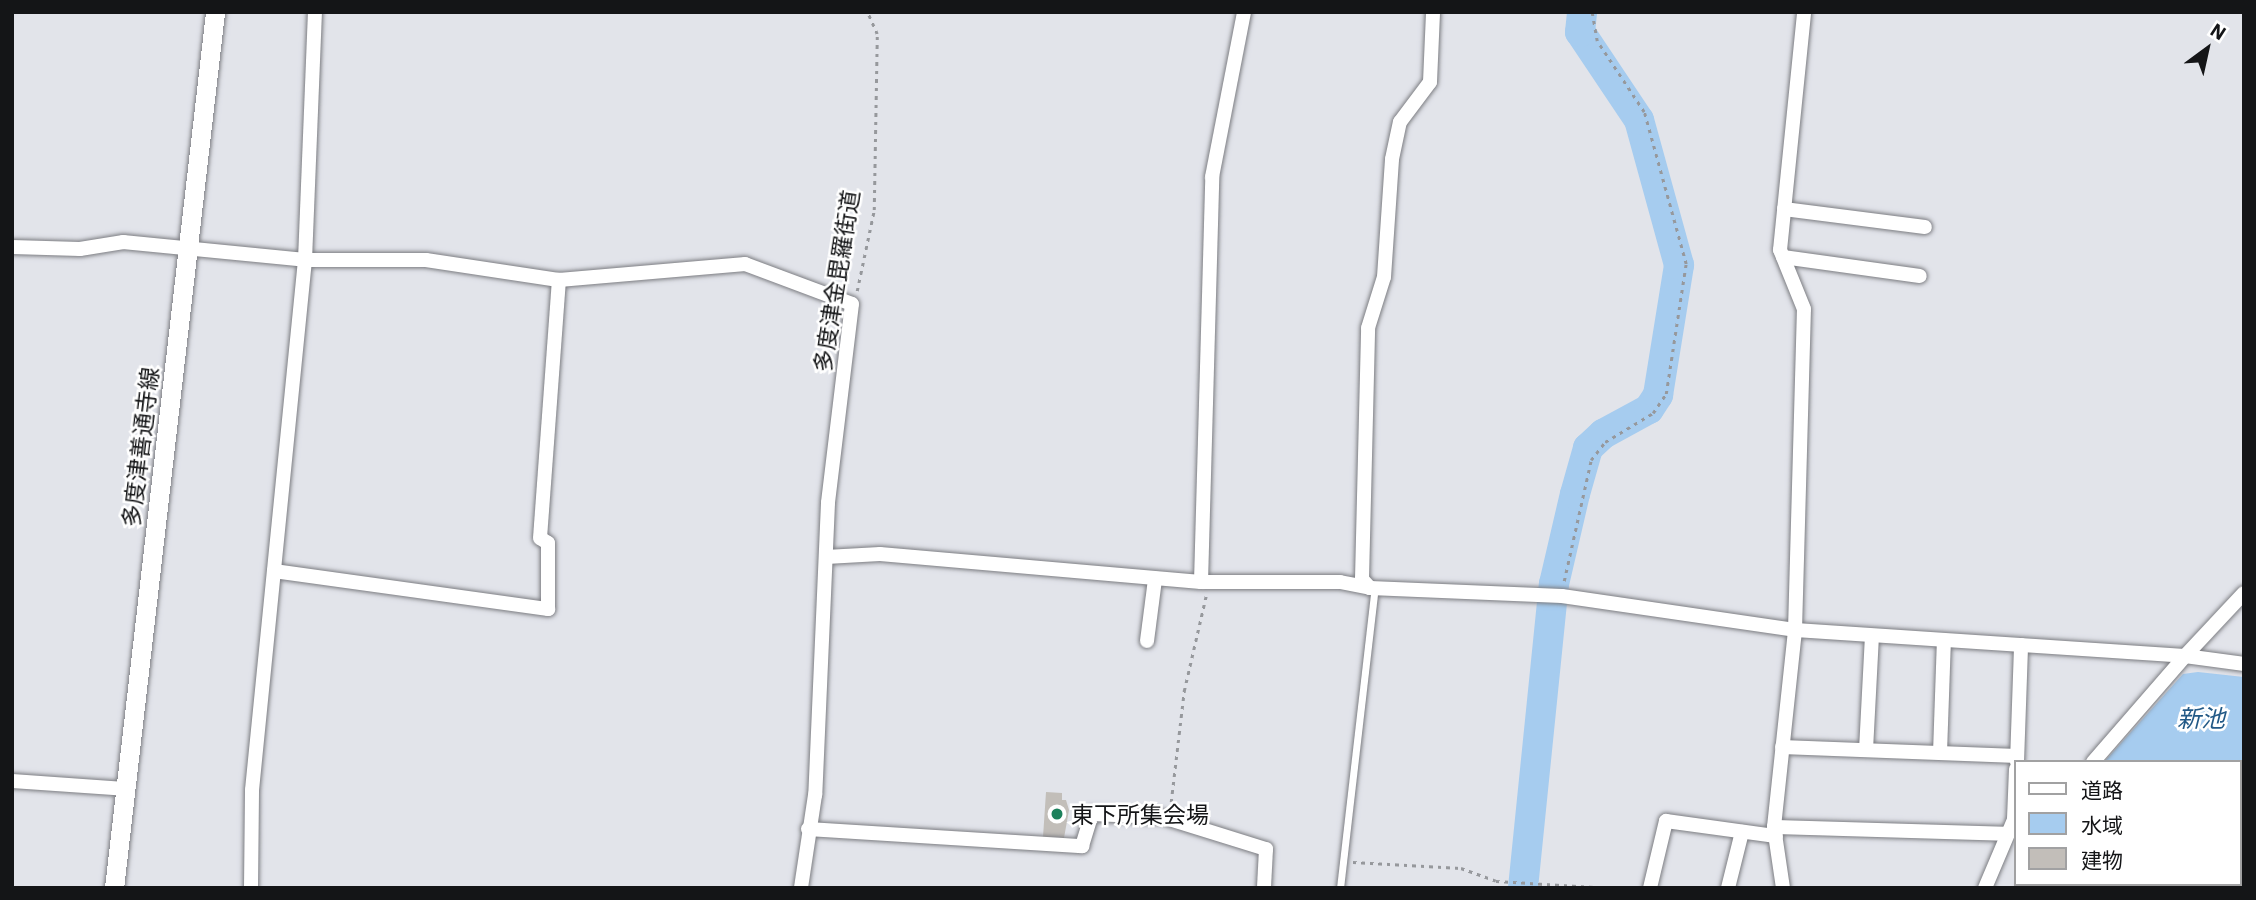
<!DOCTYPE html>
<html>
<head>
<meta charset="utf-8">
<style>
  body { margin:0 }
  #map { position:relative; width:2256px; height:900px; overflow:hidden; background:#e2e4ea; font-family:"IBM Plex Sans","Noto Sans JP",sans-serif }
  div>[style] { position:absolute }
  .water>* { inset:0; background:#a6ccef }
  .river>* { height:30px; margin:-15px; padding:0 15px; transform-origin:15px; border-radius:15px; background:#a6ccef }
  .building>* { inset:0; background:#c2beb9 }
  .path>* { height:2.5px; margin-top:-1.25px; transform-origin:0; background:repeating-linear-gradient(90deg,#96989c 0 3.5px,transparent 0 8.5px) }
  .roads { filter:drop-shadow(0 0 2px #7c7d82) drop-shadow(0 0 2px #7c7d82) }
  .service>* { height:7px; margin:-3.5px; padding:0 3.5px; transform-origin:3.5px; border-radius:3.5px; background:#fff }
  .minor>* { height:14px; margin:-7px; padding:0 7px; transform-origin:7px; border-radius:7px; background:#fff }
  .secondary>* { height:19px; margin:-9.5px; padding:0 9.5px; transform-origin:9.5px; border-radius:9.5px; background:#fff }
  .dots>* { width:19px; height:19px; translate:-50% -50%; box-sizing:border-box; border:4px solid #fff; border-radius:50% }
  span { translate:-50% -50%; white-space:nowrap; text-align:center; line-height:1.15; -webkit-text-stroke:5px #fff; paint-order:stroke }
  .street-label { font-size:23px; color:#141517 }
  .poi-label { font-size:23px; color:#141517 }
  .left { translate:0 -50%; text-align:left }
  .water-label { font-size:24px; color:#225986; font-style:italic }
  .frame { position:absolute; inset:0; border:14px solid #141517; pointer-events:none }
  .legend { position:absolute; left:2014px; top:760px; width:228px; height:126px; box-sizing:border-box; background:#fff; border:2px solid #a1a1a2; margin:0; padding:9px 12px; list-style:none; font-size:21px; color:#141517 }
  .legend li { display:flex; align-items:center; gap:14px; height:35px }
  .legend b { width:35px; border:2px solid #a1a1a2 }
  .north { position:absolute; left:2172px; top:14px; width:70px; height:70px; -webkit-text-stroke:5px #fff; paint-order:stroke; rotate:33deg; font-size:19px; font-weight:700; line-height:28px; text-align:center; color:#141517 }
  .north::after { content:''; display:block; margin:auto; width:24px; height:32px; background:#141517; clip-path:polygon(50% 0,100% 100%,50% 72%,0 100%) }
</style>
</head>
<body>
<div id="map">
  <div class="water">
    <div style="clip-path:polygon(2198px 672px,2244px 677px,2244px 888px,2032px 888px,2240px 884px,2240px 762px,2104px 762px,2183px 674px)"></div>
  </div>
  <div class="river">
    <div style="left:1523px;top:888px;width:306px;rotate:-84.2deg"></div>
    <div style="left:1554px;top:584px;width:92px;rotate:-76.9deg"></div>
    <div style="left:1575px;top:494px;width:48px;rotate:-74.2deg"></div>
    <div style="left:1588px;top:448px;width:21px;rotate:-43deg"></div>
    <div style="left:1603px;top:434px;width:52px;rotate:-28.5deg"></div>
    <div style="left:1649px;top:409px;width:17px;rotate:-57deg"></div>
    <div style="left:1658px;top:395px;width:132px;rotate:-80.8deg"></div>
    <div style="left:1679px;top:265px;width:150px;rotate:-105.4deg"></div>
    <div style="left:1639px;top:120px;width:106px;rotate:-123.8deg"></div>
    <div style="left:1580px;top:32px;width:20px;rotate:-84deg"></div>
  </div>
  <div class="building">
    <div style="clip-path:polygon(1046px 792px,1062px 793px,1062px 800px,1066px 800px,1069px 810px,1064px 838px,1043px 837px)"></div>
  </div>
  <div class="path">
    <div style="left:857px;top:291px;width:83px;rotate:-78.1deg"></div>
    <div style="left:874px;top:210px;width:176px;rotate:-89deg"></div>
    <div style="left:877px;top:34px;width:24px;rotate:-114deg"></div>
    <div style="left:1564px;top:581px;width:124px;rotate:-77.4deg"></div>
    <div style="left:1591px;top:460px;width:23px;rotate:-52deg"></div>
    <div style="left:1605px;top:442px;width:56px;rotate:-31.1deg"></div>
    <div style="left:1653px;top:413px;width:23px;rotate:-56deg"></div>
    <div style="left:1666px;top:394px;width:132px;rotate:-81.3deg"></div>
    <div style="left:1686px;top:264px;width:158px;rotate:-105.4deg"></div>
    <div style="left:1644px;top:112px;width:85px;rotate:-123.5deg"></div>
    <div style="left:1597px;top:41px;width:29px;rotate:-100deg"></div>
    <div style="left:1171px;top:802px;width:112px;rotate:-83.3deg"></div>
    <div style="left:1184px;top:691px;width:98px;rotate:-77deg"></div>
    <div style="left:1353px;top:862px;width:108px;rotate:3.2deg"></div>
    <div style="left:1461px;top:868px;width:37px;rotate:20deg"></div>
    <div style="left:1496px;top:881px;width:115px;rotate:3.5deg"></div>
  </div>
  <div class="roads">
    <div class="service">
      <div style="left:1340px;top:888px;width:295px;rotate:-83.4deg"></div>
    </div>
    <div class="minor">
      <div style="left:1784px;top:209px;width:142px;rotate:7.3deg"></div>
      <div style="left:12px;top:247px;width:68px;rotate:1.7deg"></div>
      <div style="left:80px;top:249px;width:44px;rotate:-9.2deg"></div>
      <div style="left:123px;top:242px;width:183px;rotate:5.6deg"></div>
      <div style="left:305px;top:260px;width:121px"></div>
      <div style="left:426px;top:260px;width:134px;rotate:8.6deg"></div>
      <div style="left:559px;top:280px;width:187px;rotate:-4.9deg"></div>
      <div style="left:745px;top:264px;width:114px;rotate:20.5deg"></div>
      <div style="left:852px;top:304px;width:200px;rotate:96.9deg"></div>
      <div style="left:828px;top:503px;width:292px;rotate:92.5deg"></div>
      <div style="left:815px;top:795px;width:94px;rotate:98.6deg"></div>
      <div style="left:1783px;top:257px;width:138px;rotate:7.9deg"></div>
      <div style="left:826px;top:557px;width:54px;rotate:-3.2deg"></div>
      <div style="left:880px;top:554px;width:322px;rotate:5deg"></div>
      <div style="left:1201px;top:582px;width:139px"></div>
      <div style="left:1340px;top:582px;width:31px;rotate:11deg"></div>
      <div style="left:1370px;top:588px;width:192px;rotate:2.4deg"></div>
      <div style="left:1562px;top:596px;width:235px;rotate:8.3deg"></div>
      <div style="left:1795px;top:630px;width:391px;rotate:3.8deg"></div>
      <div style="left:2185px;top:656px;width:86px;rotate:-46.9deg"></div>
      <div style="left:274px;top:571px;width:277px;rotate:7.9deg"></div>
      <div style="left:548px;top:609px;width:66px;rotate:-90deg"></div>
      <div style="left:548px;top:543px;width:9px;rotate:-148deg"></div>
      <div style="left:540px;top:538px;width:259px;rotate:-85.8deg"></div>
      <div style="left:1201px;top:582px;width:405px;rotate:-88.4deg"></div>
      <div style="left:1212px;top:177px;width:168px;rotate:-79deg"></div>
      <div style="left:1370px;top:588px;width:12px;rotate:-132deg"></div>
      <div style="left:1362px;top:579px;width:251px;rotate:-88.6deg"></div>
      <div style="left:1368px;top:328px;width:53px;rotate:-72.6deg"></div>
      <div style="left:1384px;top:277px;width:118px;rotate:-86.1deg"></div>
      <div style="left:1392px;top:159px;width:38px;rotate:-78deg"></div>
      <div style="left:1400px;top:122px;width:50px;rotate:-53.1deg"></div>
      <div style="left:1430px;top:82px;width:70px;rotate:-87.5deg"></div>
      <div style="left:1147px;top:641px;width:63px;rotate:-82.6deg"></div>
      <div style="left:1782px;top:747px;width:235px;rotate:2.2deg"></div>
      <div style="left:1866px;top:750px;width:114px;rotate:-87deg"></div>
      <div style="left:1940px;top:753px;width:112px;rotate:-88deg"></div>
      <div style="left:2017px;top:762px;width:117px;rotate:-88deg"></div>
      <div style="left:2093px;top:762px;width:140px;rotate:-49deg"></div>
      <div style="left:2185px;top:656px;width:60px;rotate:7.7deg"></div>
      <div style="left:12px;top:781px;width:113px;rotate:4deg"></div>
      <div style="left:2014px;top:819px;width:50px;rotate:-87.7deg"></div>
      <div style="left:1774px;top:827px;width:232px;rotate:1.7deg"></div>
      <div style="left:808px;top:829px;width:275px;rotate:3.6deg"></div>
      <div style="left:1082px;top:846px;width:34px;rotate:-73deg"></div>
      <div style="left:1092px;top:814px;width:71px;rotate:2.4deg"></div>
      <div style="left:1163px;top:817px;width:108px;rotate:17.3deg"></div>
      <div style="left:1266px;top:849px;width:39px;rotate:93deg"></div>
      <div style="left:251px;top:888px;width:98px;rotate:-89.4deg"></div>
      <div style="left:252px;top:790px;width:533px;rotate:-84.29deg"></div>
      <div style="left:305px;top:260px;width:248px;rotate:-87.7deg"></div>
      <div style="left:1650px;top:888px;width:69px;rotate:-76.6deg"></div>
      <div style="left:1666px;top:821px;width:111px;rotate:7.8deg"></div>
      <div style="left:1728px;top:888px;width:58px;rotate:-76deg"></div>
      <div style="left:1783px;top:888px;width:62px;rotate:-98.4deg"></div>
      <div style="left:1774px;top:827px;width:198px;rotate:-83.9deg"></div>
      <div style="left:1795px;top:630px;width:321px;rotate:-88.4deg"></div>
      <div style="left:1804px;top:309px;width:64px;rotate:-112.1deg"></div>
      <div style="left:1780px;top:250px;width:239px;rotate:-84.2deg"></div>
      <div style="left:1985px;top:888px;width:79px;rotate:-67deg"></div>
      <div style="left:2025px;top:888px;width:4px;rotate:-63deg"></div>
    </div>
    <div class="secondary">
      <div style="left:114px;top:888px;width:882px;rotate:-83.42deg"></div>
    </div>
  </div>
  <div class="dots">
    <div style="left:1057px;top:814px;background:#1c815b"></div>
  </div>
  <div class="street-label">
    <span style="left:836px;top:281px;rotate:-81deg">多度津金毘羅街道</span>
    <span style="left:140px;top:447px;rotate:-83deg">多度津善通寺線</span>
  </div>
  <div class="poi-label">
    <span class="left" style="left:1071px;top:814px">東下所集会場</span>
  </div>
  <div class="water-label">
    <span style="left:2201px;top:719px">新池</span>
  </div>
  <div class="frame"></div>
  <ul class="legend">
  <li><b style="height:9px;background:#fff"></b>道路</li>
  <li><b style="height:19px;background:#a6ccef"></b>水域</li>
  <li><b style="height:19px;background:#c2beb9"></b>建物</li>
  </ul>
  <div class="north">N</div>
</div>
</body>
</html>
